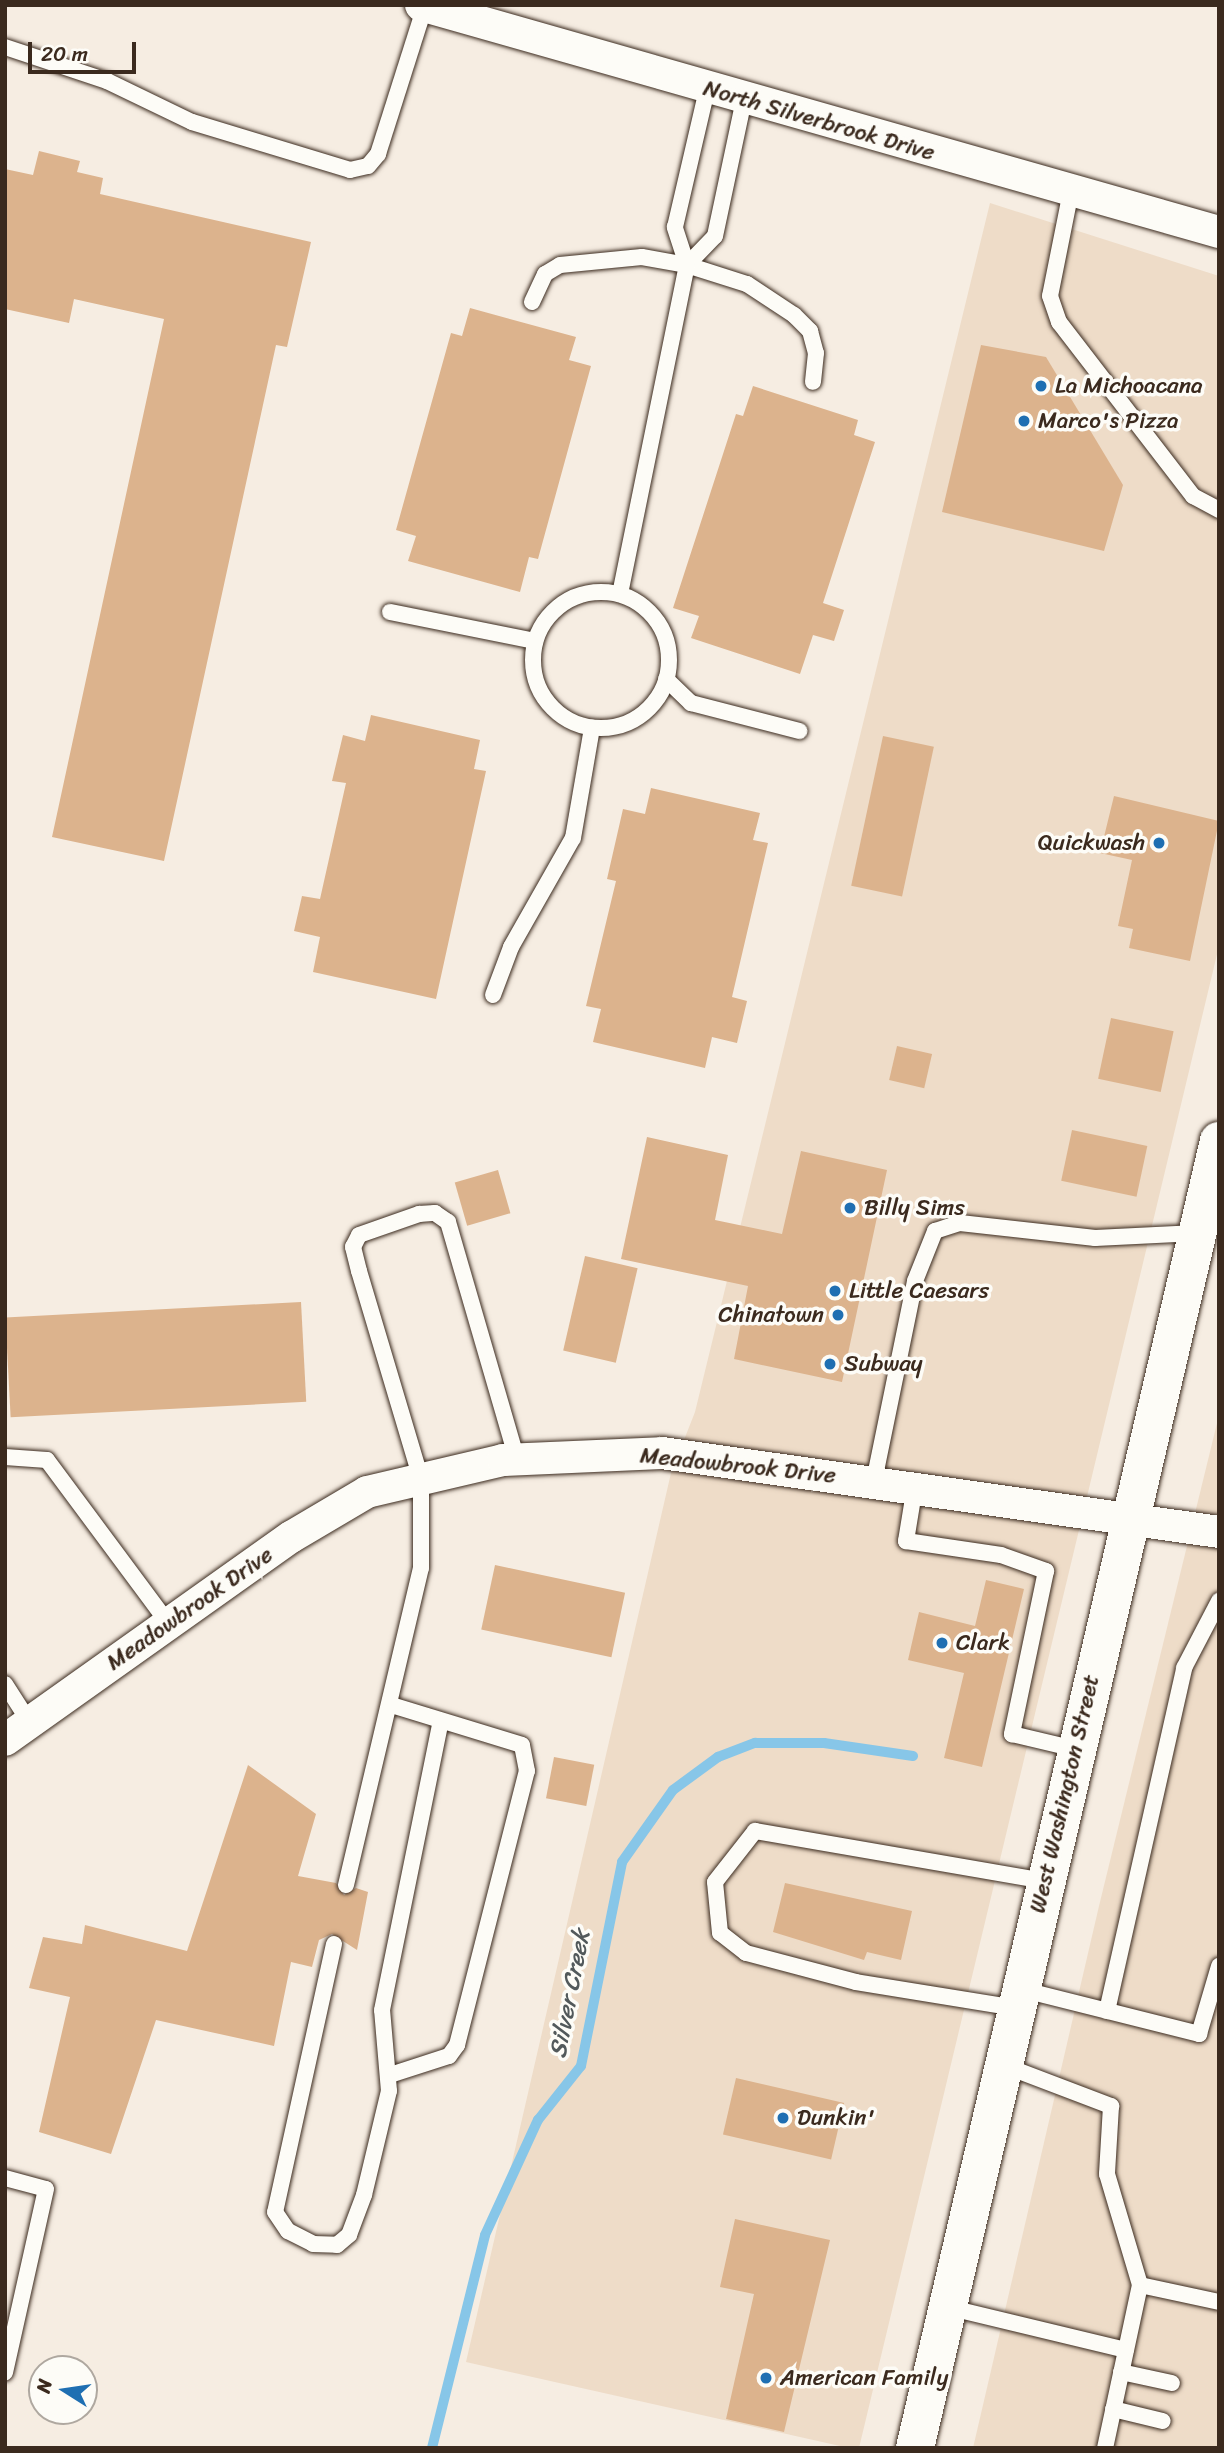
<!DOCTYPE html>
<html>
<head>
<meta charset="utf-8">
<style>
  body { margin:0 }
  #map { position:relative; width:1224px; height:2453px; overflow:hidden; background:#f6ede2; font-family:Sriracha,sans-serif }
  div>[style] { position:absolute }
  .built>* { inset:0; background:#eedcc8 }
  .stream>* { height:10px; margin:-5px; padding:0 5px; transform-origin:5px; border-radius:5px; background:#87c6e8 }
  .building>* { inset:0; background:#dcb38d; transform-origin:0 0 }
  .roads { filter:drop-shadow(0 0 2px #3b2a1e) drop-shadow(0 0 2px #3b2a1e) }
  .service>* { height:16px; margin:-8px; padding:0 8px; transform-origin:8px; border-radius:8px; background:#fdfcf7 }
  .service>.ring { margin:-8px; padding:0; box-sizing:content-box; background:none; border:16px solid #fdfcf7; border-radius:50% }
  .minor>* { height:32px; margin:-16px; padding:0 16px; transform-origin:16px; border-radius:16px; background:#fdfcf7 }
  .primary>* { height:38px; margin:-19px; padding:0 19px; transform-origin:19px; border-radius:19px; background:#fdfcf7 }
  .dots>* { width:19px; height:19px; translate:-50% -50%; box-sizing:border-box; border:4px solid #fdfcf7; border-radius:50% }
  span { translate:-50% -50%; white-space:nowrap; text-align:center; line-height:1.15; -webkit-text-stroke:7px #fdfcf7; paint-order:stroke }
  .street-label { font-size:23px; color:#3b2a1e }
  .poi-label { font-size:23px; color:#3b2a1e }
  .left { translate:0 -50%; text-align:left }
  .right { translate:-100% -50%; text-align:right }
  .water-label { font-size:24px; color:#52595b; font-style:italic }
  .frame { position:absolute; inset:0; border:7px solid #3b2a1e; pointer-events:none }
  .north { position:absolute; left:28px; top:2355px; width:70px; height:70px; box-sizing:border-box; background:#fdfcf7; border:2px solid #afa8a0; border-radius:50%; rotate:282deg; font-size:19px; font-weight:700; line-height:28px; text-align:center; color:#3b2a1e }
  .north::after { content:''; display:block; margin:auto; width:24px; height:32px; background:#1f6fb2; clip-path:polygon(50% 0,100% 100%,50% 72%,0 100%) }
  .scale { position:absolute; left:28px; top:42px; width:108px; height:32px; box-sizing:border-box; border:4px solid #3b2a1e; border-top:0; padding-left:9px; font-size:21px; line-height:24px; white-space:nowrap; color:#3b2a1e; -webkit-text-stroke:5px #fdfcf7; paint-order:stroke }
</style>
</head>
<body>
<div id="map">
  <div class="built">
    <div style="clip-path:polygon(990px 203px,1219px 276px,1219px 946px,859px 2448px,849px 2448px,466px 2362px,671px 1473px,695px 1412px)"></div>
    <div style="clip-path:polygon(1219px 1415px,1219px 2448px,973px 2448px,1099px 1906px)"></div>
  </div>
  <div class="stream">
    <div style="left:432px;top:2448px;width:219px;rotate:-76deg"></div>
    <div style="left:485px;top:2235px;width:127px;rotate:-65.3deg"></div>
    <div style="left:538px;top:2120px;width:69px;rotate:-51.5deg"></div>
    <div style="left:581px;top:2066px;width:208px;rotate:-78.6deg"></div>
    <div style="left:622px;top:1862px;width:88px;rotate:-54.7deg"></div>
    <div style="left:673px;top:1790px;width:56px;rotate:-36.3deg"></div>
    <div style="left:718px;top:1757px;width:40px;rotate:-21deg"></div>
    <div style="left:755px;top:1743px;width:69px"></div>
    <div style="left:824px;top:1743px;width:90px;rotate:8.3deg"></div>
  </div>
  <div class="building">
    <div style="clip-path:polygon(39px 151px,80px 161px,77px 172px,103px 178px,100px 194px,311px 242px,287px 347px,276px 345px,164px 861px,52px 837px,164px 319px,74px 299px,69px 323px,5px 309px,5px 169px,33px 175px)"></div>
    <div style="clip-path:polygon(470px 308px,576px 337px,569px 360px,591px 366px,538px 559px,529px 557px,520px 592px,408px 561px,416px 536px,396px 530px,451px 333px,462px 336px)"></div>
    <div style="clip-path:polygon(981px 345px,1046px 357px,1123px 485px,1104px 551px,942px 512px)"></div>
    <div style="clip-path:polygon(753px 386px,858px 420px,854px 435px,875px 442px,823px 603px,844px 610px,834px 641px,813px 635px,800px 674px,691px 638px,699px 616px,673px 608px,736px 414px,743px 416px)"></div>
    <div style="clip-path:polygon(371px 715px,480px 740px,474px 769px,486px 771px,436px 999px,313px 972px,320px 937px,294px 931px,302px 896px,320px 899px,346px 783px,332px 781px,343px 735px,365px 741px)"></div>
    <div style="left:883px;top:736px;width:52px;height:153px;rotate:12deg"></div>
    <div style="clip-path:polygon(651px 788px,760px 813px,753px 840px,768px 843px,732px 997px,747px 1001px,737px 1043px,712px 1037px,705px 1068px,593px 1042px,601px 1009px,586px 1006px,616px 881px,607px 879px,623px 809px,645px 814px)"></div>
    <div style="clip-path:polygon(1114px 796px,1219px 821px,1190px 961px,1129px 948px,1133px 929px,1118px 926px,1132px 860px,1100px 853px)"></div>
    <div style="left:1111px;top:1018px;width:64px;height:62px;rotate:12deg"></div>
    <div style="left:897px;top:1046px;width:36px;height:35px;rotate:13deg"></div>
    <div style="left:1072px;top:1130px;width:77px;height:52px;rotate:12deg"></div>
    <div style="clip-path:polygon(647px 1137px,728px 1155px,715px 1220px,782px 1234px,801px 1151px,887px 1170px,842px 1382px,734px 1359px,748px 1286px,621px 1259px)"></div>
    <div style="left:498px;top:1170px;width:45px;height:45px;rotate:74deg"></div>
    <div style="left:585px;top:1256px;width:54px;height:97px;rotate:13deg"></div>
    <div style="left:301px;top:1302px;width:100px;height:296px;rotate:87deg"></div>
    <div style="left:495px;top:1565px;width:133px;height:66px;rotate:12deg"></div>
    <div style="clip-path:polygon(986px 1580px,1024px 1589px,982px 1767px,944px 1758px,964px 1673px,908px 1660px,919px 1612px,975px 1626px)"></div>
    <div style="left:554px;top:1757px;width:41px;height:42px;rotate:11deg"></div>
    <div style="clip-path:polygon(248px 1765px,316px 1814px,298px 1876px,336px 1883px,344px 1895px,356px 1888px,368px 1892px,357px 1950px,332px 1934px,319px 1940px,312px 1967px,291px 1962px,274px 2046px,156px 2020px,111px 2154px,39px 2132px,70px 1997px,29px 1988px,43px 1937px,82px 1944px,85px 1925px,187px 1951px)"></div>
    <div style="clip-path:polygon(785px 1883px,912px 1911px,901px 1960px,867px 1952px,864px 1960px,773px 1932px)"></div>
    <div style="left:736px;top:2078px;width:111px;height:58px;rotate:13deg"></div>
    <div style="clip-path:polygon(735px 2219px,830px 2240px,784px 2432px,726px 2419px,754px 2294px,720px 2287px)"></div>
  </div>
  <div class="roads">
    <div class="service">
      <div style="left:5px;top:47px;width:108px;rotate:18.4deg"></div>
      <div style="left:107px;top:81px;width:94px;rotate:25.8deg"></div>
      <div style="left:192px;top:122px;width:165px;rotate:16.9deg"></div>
      <div style="left:350px;top:170px;width:18px;rotate:-13deg"></div>
      <div style="left:368px;top:166px;width:16px;rotate:-50deg"></div>
      <div style="left:378px;top:154px;width:155px;rotate:-72.4deg"></div>
      <div style="left:1071px;top:191px;width:107px;rotate:101.3deg"></div>
      <div style="left:1050px;top:296px;width:28px;rotate:71deg"></div>
      <div style="left:1059px;top:322px;width:220px;rotate:52.4deg"></div>
      <div style="left:1193px;top:496px;width:30px;rotate:28deg"></div>
      <div style="left:687px;top:265px;width:40px;rotate:-46deg"></div>
      <div style="left:715px;top:236px;width:139px;rotate:-78deg"></div>
      <div style="left:532px;top:302px;width:31px;rotate:-65deg"></div>
      <div style="left:545px;top:274px;width:17px;rotate:-31deg"></div>
      <div style="left:560px;top:265px;width:82px;rotate:-5.6deg"></div>
      <div style="left:642px;top:257px;width:46px;rotate:10.1deg"></div>
      <div style="left:687px;top:265px;width:63px;rotate:17.6deg"></div>
      <div style="left:747px;top:284px;width:56px;rotate:33.4deg"></div>
      <div style="left:794px;top:315px;width:23px;rotate:45deg"></div>
      <div style="left:810px;top:331px;width:23px;rotate:75deg"></div>
      <div style="left:816px;top:353px;width:29px;rotate:96deg"></div>
      <div class="ring" style="left:533px;top:592px;width:120px;height:120px"></div>
      <div style="left:620px;top:594px;width:336px;rotate:-78.5deg"></div>
      <div style="left:687px;top:265px;width:40px;rotate:-108deg"></div>
      <div style="left:675px;top:227px;width:142px;rotate:-76.9deg"></div>
      <div style="left:390px;top:612px;width:148px;rotate:11.3deg"></div>
      <div style="left:666px;top:679px;width:35px;rotate:44deg"></div>
      <div style="left:691px;top:703px;width:112px;rotate:14.5deg"></div>
      <div style="left:493px;top:995px;width:51px;rotate:-69.4deg"></div>
      <div style="left:511px;top:947px;width:125px;rotate:-60.4deg"></div>
      <div style="left:573px;top:838px;width:112px;rotate:-80.2deg"></div>
      <div style="left:5px;top:1457px;width:42px;rotate:4.1deg"></div>
      <div style="left:47px;top:1460px;width:204px;rotate:53.4deg"></div>
      <div style="left:874px;top:1481px;width:204px;rotate:-78.4deg"></div>
      <div style="left:915px;top:1281px;width:54px;rotate:-68.2deg"></div>
      <div style="left:935px;top:1231px;width:26px;rotate:-18deg"></div>
      <div style="left:960px;top:1223px;width:136px;rotate:6.3deg"></div>
      <div style="left:1095px;top:1238px;width:102px;rotate:-2.8deg"></div>
      <div style="left:915px;top:1486px;width:56px;rotate:99.3deg"></div>
      <div style="left:906px;top:1541px;width:96px;rotate:8.4deg"></div>
      <div style="left:1001px;top:1555px;width:48px;rotate:19.6deg"></div>
      <div style="left:1046px;top:1571px;width:167px;rotate:101.8deg"></div>
      <div style="left:1012px;top:1734px;width:65px;rotate:13.4deg"></div>
      <div style="left:5px;top:1684px;width:46px;rotate:57.3deg"></div>
      <div style="left:346px;top:1885px;width:326px;rotate:-76.7deg"></div>
      <div style="left:421px;top:1568px;width:89px;rotate:-90deg"></div>
      <div style="left:421px;top:1479px;width:217px;rotate:-106.6deg"></div>
      <div style="left:359px;top:1271px;width:25px;rotate:-104deg"></div>
      <div style="left:353px;top:1247px;width:13px;rotate:-63deg"></div>
      <div style="left:359px;top:1235px;width:64px;rotate:-19.3deg"></div>
      <div style="left:419px;top:1214px;width:16px;rotate:-4deg"></div>
      <div style="left:435px;top:1213px;width:16px;rotate:35deg"></div>
      <div style="left:448px;top:1222px;width:247px;rotate:73.8deg"></div>
      <div style="left:334px;top:1944px;width:274px;rotate:102.4deg"></div>
      <div style="left:275px;top:2212px;width:23px;rotate:56deg"></div>
      <div style="left:288px;top:2231px;width:28px;rotate:27deg"></div>
      <div style="left:313px;top:2244px;width:24px;rotate:2deg"></div>
      <div style="left:337px;top:2245px;width:16px;rotate:-40deg"></div>
      <div style="left:349px;top:2235px;width:43px;rotate:-69.4deg"></div>
      <div style="left:364px;top:2195px;width:107px;rotate:-76.5deg"></div>
      <div style="left:389px;top:2091px;width:81px;rotate:-94.9deg"></div>
      <div style="left:382px;top:2010px;width:292px;rotate:-78.5deg"></div>
      <div style="left:1020px;top:1989px;width:185px;rotate:14.1deg"></div>
      <div style="left:1199px;top:2034px;width:71px;rotate:-73.6deg"></div>
      <div style="left:1016px;top:2008px;width:162px;rotate:-170.8deg"></div>
      <div style="left:856px;top:1982px;width:114px;rotate:-165.2deg"></div>
      <div style="left:746px;top:1953px;width:33px;rotate:-142deg"></div>
      <div style="left:720px;top:1933px;width:51px;rotate:-95.6deg"></div>
      <div style="left:715px;top:1882px;width:65px;rotate:-51.9deg"></div>
      <div style="left:755px;top:1831px;width:294px;rotate:9.8deg"></div>
      <div style="left:1107px;top:2011px;width:352px;rotate:-77.3deg"></div>
      <div style="left:1184px;top:1668px;width:76px;rotate:-62.4deg"></div>
      <div style="left:1003px;top:2065px;width:116px;rotate:20.8deg"></div>
      <div style="left:1111px;top:2106px;width:68px;rotate:93.4deg"></div>
      <div style="left:1107px;top:2174px;width:116px;rotate:73.4deg"></div>
      <div style="left:1140px;top:2285px;width:167px;rotate:102.1deg"></div>
      <div style="left:390px;top:2075px;width:62px;rotate:-17.9deg"></div>
      <div style="left:449px;top:2056px;width:14px;rotate:-54deg"></div>
      <div style="left:457px;top:2045px;width:283px;rotate:-75.7deg"></div>
      <div style="left:527px;top:1771px;width:26px;rotate:-101deg"></div>
      <div style="left:522px;top:1745px;width:137px;rotate:-163deg"></div>
      <div style="left:5px;top:2178px;width:42px;rotate:15deg"></div>
      <div style="left:46px;top:2189px;width:188px;rotate:102.6deg"></div>
      <div style="left:1140px;top:2285px;width:81px;rotate:12.1deg"></div>
      <div style="left:947px;top:2307px;width:184px;rotate:13.5deg"></div>
      <div style="left:1121px;top:2372px;width:52px;rotate:12.2deg"></div>
      <div style="left:1113px;top:2409px;width:51px;rotate:13.5deg"></div>
    </div>
    <div class="minor">
      <div style="left:421px;top:5px;width:830px;rotate:15.88deg"></div>
      <div style="left:5px;top:1740px;width:351px;rotate:-35.4deg"></div>
      <div style="left:291px;top:1537px;width:88px;rotate:-30.6deg"></div>
      <div style="left:367px;top:1492px;width:140px;rotate:-13.2deg"></div>
      <div style="left:503px;top:1460px;width:159px;rotate:-2.5deg"></div>
      <div style="left:662px;top:1453px;width:563px;rotate:8.07deg"></div>
    </div>
    <div class="primary">
      <div style="left:915px;top:2448px;width:1342px;rotate:-76.91deg"></div>
    </div>
  </div>
  <div class="dots">
    <div style="left:1041px;top:386px;background:#1f6fb2"></div>
    <div style="left:1024px;top:421px;background:#1f6fb2"></div>
    <div style="left:1159px;top:843px;background:#1f6fb2"></div>
    <div style="left:850px;top:1208px;background:#1f6fb2"></div>
    <div style="left:835px;top:1291px;background:#1f6fb2"></div>
    <div style="left:838px;top:1315px;background:#1f6fb2"></div>
    <div style="left:830px;top:1364px;background:#1f6fb2"></div>
    <div style="left:942px;top:1643px;background:#1f6fb2"></div>
    <div style="left:783px;top:2118px;background:#1f6fb2"></div>
    <div style="left:766px;top:2378px;background:#1f6fb2"></div>
  </div>
  <div class="street-label">
    <span style="left:819px;top:121px;rotate:16deg">North Silverbrook Drive</span>
    <span style="left:738px;top:1466px;rotate:6deg">Meadowbrook Drive</span>
    <span style="left:190px;top:1609px;rotate:-35deg">Meadowbrook Drive</span>
    <span style="left:1065px;top:1794px;rotate:-77deg">West Washington Street</span>
  </div>
  <div class="poi-label">
    <span class="left" style="left:1055px;top:386px">La Michoacana</span>
    <span class="left" style="left:1038px;top:421px">Marco's Pizza</span>
    <span class="right" style="left:1145px;top:843px">Quickwash</span>
    <span class="left" style="left:864px;top:1208px">Billy Sims</span>
    <span class="left" style="left:849px;top:1291px">Little Caesars</span>
    <span class="right" style="left:824px;top:1315px">Chinatown</span>
    <span class="left" style="left:844px;top:1364px">Subway</span>
    <span class="left" style="left:956px;top:1643px">Clark</span>
    <span class="left" style="left:797px;top:2118px">Dunkin'</span>
    <span class="left" style="left:780px;top:2378px">American Family</span>
  </div>
  <div class="water-label">
    <span style="left:570px;top:1994px;rotate:-79deg">Silver Creek</span>
  </div>
  <div class="frame"></div>
  <div class="north">N</div>
  <div class="scale">20 m</div>
</div>
</body>
</html>
